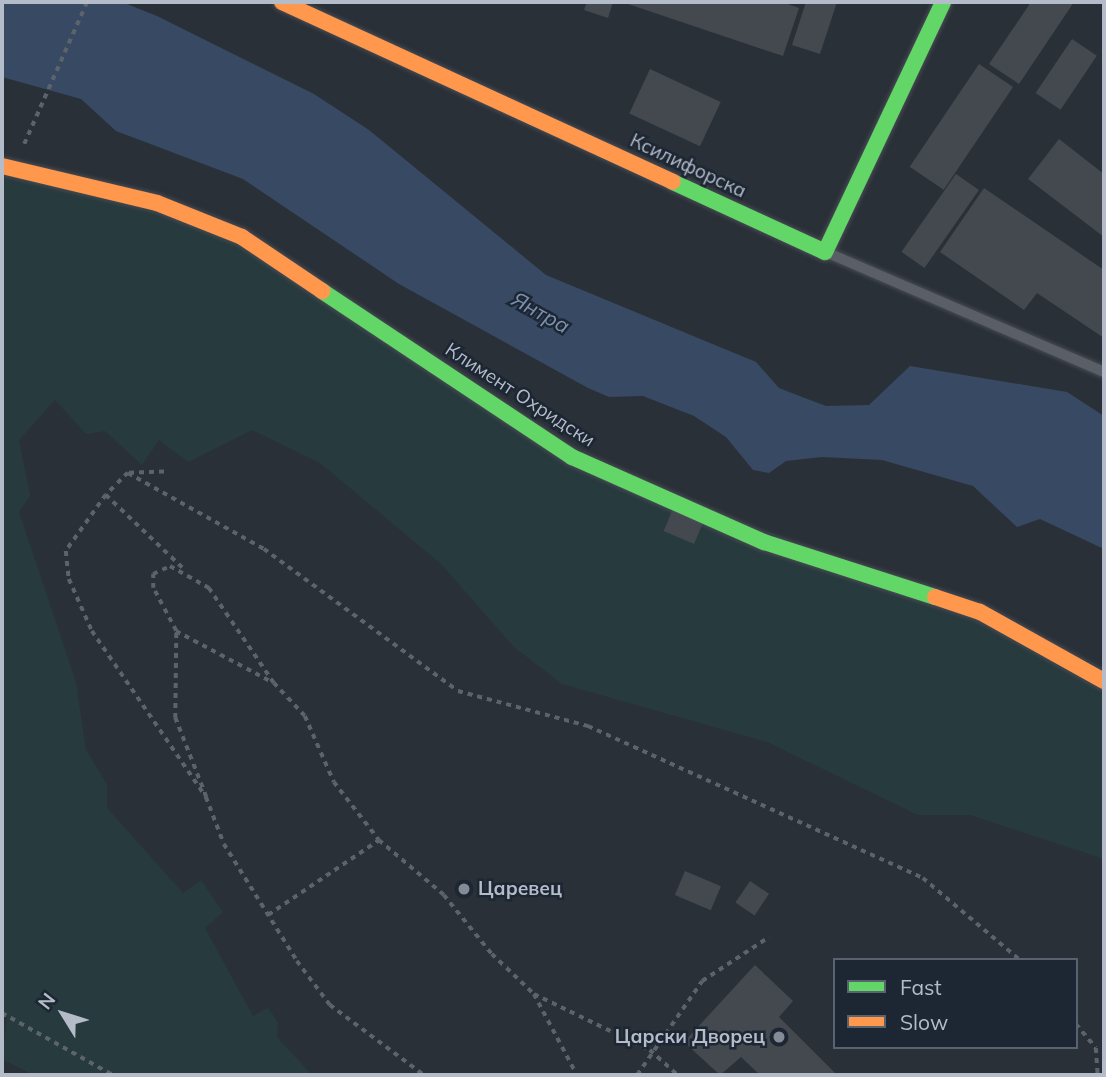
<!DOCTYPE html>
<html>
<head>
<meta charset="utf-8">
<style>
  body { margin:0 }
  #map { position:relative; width:1106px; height:1077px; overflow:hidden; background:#2a3038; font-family:Mulish,sans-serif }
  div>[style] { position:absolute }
  .green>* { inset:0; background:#273a3e }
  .water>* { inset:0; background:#384963 }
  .building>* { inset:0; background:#444950; transform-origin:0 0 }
  .path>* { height:3.5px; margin-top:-1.75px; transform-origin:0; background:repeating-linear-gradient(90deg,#5d636a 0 5px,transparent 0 10px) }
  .roads { filter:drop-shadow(0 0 2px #484c53) drop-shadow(0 0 2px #484c53) }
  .lane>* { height:10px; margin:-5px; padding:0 5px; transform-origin:5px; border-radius:5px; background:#5a5e66 }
  .fast>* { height:16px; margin:-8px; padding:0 8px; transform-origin:8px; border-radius:8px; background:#63d668 }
  .slow>* { height:16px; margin:-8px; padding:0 8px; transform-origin:8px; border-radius:8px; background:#ff974d }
  .dots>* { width:19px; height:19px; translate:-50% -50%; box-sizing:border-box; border:4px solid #1d2633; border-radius:50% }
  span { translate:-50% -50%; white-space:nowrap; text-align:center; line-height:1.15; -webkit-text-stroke:5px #1d2633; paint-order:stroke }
  .street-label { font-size:19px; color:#b4bcc9 }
  .poi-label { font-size:19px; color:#b4bcc9; font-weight:700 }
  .left { translate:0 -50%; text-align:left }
  .right { translate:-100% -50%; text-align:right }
  .water-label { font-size:21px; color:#7c92b1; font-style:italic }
  .frame { position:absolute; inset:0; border:4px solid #b4bcc9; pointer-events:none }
  .legend { position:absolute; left:833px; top:958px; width:245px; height:91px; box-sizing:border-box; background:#1d2633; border:2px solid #59626f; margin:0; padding:9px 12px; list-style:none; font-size:21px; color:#b4bcc9 }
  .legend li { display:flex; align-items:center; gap:14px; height:35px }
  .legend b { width:35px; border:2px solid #59626f }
  .north { position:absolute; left:28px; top:979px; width:70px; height:70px; -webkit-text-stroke:5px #1d2633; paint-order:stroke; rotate:308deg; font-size:19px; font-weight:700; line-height:28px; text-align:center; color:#b4bcc9 }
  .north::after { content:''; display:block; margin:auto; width:24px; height:32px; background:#b4bcc9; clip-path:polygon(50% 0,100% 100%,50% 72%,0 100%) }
</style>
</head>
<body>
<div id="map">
  <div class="green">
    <div style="clip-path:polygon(2px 166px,242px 237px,572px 457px,980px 612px,1104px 681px,1104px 859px,970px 815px,918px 815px,767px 742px,562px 684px,514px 647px,441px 564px,320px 463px,252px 430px,188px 462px,159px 440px,142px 465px,105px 431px,86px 434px,55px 400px,19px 440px,30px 496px,19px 512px,76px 682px,86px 750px,107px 784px,107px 808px,183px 893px,201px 880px,223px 912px,205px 928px,253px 1016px,268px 1008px,278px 1022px,277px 1037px,312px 1075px,34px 1075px,2px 1059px,7px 1017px,2px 1013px)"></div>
  </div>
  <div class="water">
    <div style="clip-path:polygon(2px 2px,122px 2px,157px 16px,314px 94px,369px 130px,546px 275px,756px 362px,779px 388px,797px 395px,826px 406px,869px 405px,910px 366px,1067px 392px,1104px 416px,1104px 549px,1040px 519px,1017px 527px,973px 486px,882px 460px,822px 457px,786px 461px,769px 473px,753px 470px,726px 437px,694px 416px,643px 396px,609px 397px,588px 388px,399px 284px,243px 179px,116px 131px,81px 99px,2px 77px)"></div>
  </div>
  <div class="building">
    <div style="clip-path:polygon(587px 2px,613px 2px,608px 18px,584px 10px)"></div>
    <div style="clip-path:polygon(622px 2px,782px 2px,799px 8px,783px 56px)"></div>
    <div style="clip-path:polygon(806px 2px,837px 2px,820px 54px,792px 45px)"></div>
    <div style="clip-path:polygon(1031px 2px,1074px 2px,1019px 84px,989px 64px)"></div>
    <div style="left:1072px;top:39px;width:30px;height:65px;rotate:34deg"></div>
    <div style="left:979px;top:64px;width:41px;height:124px;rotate:34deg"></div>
    <div style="left:650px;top:69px;width:78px;height:49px;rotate:25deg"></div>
    <div style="clip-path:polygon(1059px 139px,1104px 174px,1104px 237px,1028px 179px)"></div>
    <div style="left:956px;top:174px;width:28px;height:95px;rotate:35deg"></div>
    <div style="clip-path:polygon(984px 188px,1104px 270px,1104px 338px,1037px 293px,1024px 310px,940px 252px)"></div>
    <div style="left:673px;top:509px;width:33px;height:24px;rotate:23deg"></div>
    <div style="left:685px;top:871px;width:39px;height:26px;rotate:23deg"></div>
    <div style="left:750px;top:881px;width:23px;height:26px;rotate:34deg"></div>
    <div style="clip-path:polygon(755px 965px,793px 1001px,779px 1017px,837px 1075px,760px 1075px,741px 1057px,720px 1075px,684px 1042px)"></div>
  </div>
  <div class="path">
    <div style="left:24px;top:144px;width:155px;rotate:-66.1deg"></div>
    <div style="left:164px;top:472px;width:36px;rotate:178deg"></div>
    <div style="left:128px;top:473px;width:31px;rotate:135deg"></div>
    <div style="left:106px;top:495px;width:69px;rotate:125.5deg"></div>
    <div style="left:66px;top:551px;width:28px;rotate:84deg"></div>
    <div style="left:69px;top:579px;width:57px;rotate:66.1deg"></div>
    <div style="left:92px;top:631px;width:201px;rotate:55.5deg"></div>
    <div style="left:206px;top:797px;width:50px;rotate:69deg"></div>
    <div style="left:224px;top:844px;width:138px;rotate:58deg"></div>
    <div style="left:297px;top:961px;width:55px;rotate:53.1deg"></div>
    <div style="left:330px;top:1005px;width:117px;rotate:36.7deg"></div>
    <div style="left:128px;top:473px;width:156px;rotate:29.2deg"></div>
    <div style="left:264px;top:549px;width:240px;rotate:36.2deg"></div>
    <div style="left:458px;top:691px;width:135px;rotate:15.1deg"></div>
    <div style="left:588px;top:726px;width:368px;rotate:24.4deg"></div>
    <div style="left:923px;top:878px;width:127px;rotate:40.2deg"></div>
    <div style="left:106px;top:495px;width:109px;rotate:43.5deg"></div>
    <div style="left:176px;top:631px;width:109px;rotate:28deg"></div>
    <div style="left:206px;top:797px;width:85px;rotate:-111.4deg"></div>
    <div style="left:175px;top:718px;width:87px;rotate:-89.3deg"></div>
    <div style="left:176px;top:631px;width:49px;rotate:-118.1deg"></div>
    <div style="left:153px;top:588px;width:14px;rotate:-90deg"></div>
    <div style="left:153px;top:574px;width:19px;rotate:-25deg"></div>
    <div style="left:170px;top:566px;width:45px;rotate:29.4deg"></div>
    <div style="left:209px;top:588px;width:115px;rotate:55.6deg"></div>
    <div style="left:274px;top:683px;width:45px;rotate:46.8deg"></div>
    <div style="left:305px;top:716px;width:72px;rotate:66.3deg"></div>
    <div style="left:334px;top:782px;width:73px;rotate:52.2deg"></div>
    <div style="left:379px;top:840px;width:85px;rotate:40.2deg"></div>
    <div style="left:444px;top:895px;width:76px;rotate:50.9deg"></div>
    <div style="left:492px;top:954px;width:58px;rotate:43.6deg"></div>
    <div style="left:534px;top:994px;width:129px;rotate:25.8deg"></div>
    <div style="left:650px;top:1050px;width:38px;rotate:42deg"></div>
    <div style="left:268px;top:915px;width:134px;rotate:-34deg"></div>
    <div style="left:534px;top:994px;width:92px;rotate:62deg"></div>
    <div style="left:2px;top:1013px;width:127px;rotate:29.2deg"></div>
    <div style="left:1076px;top:1024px;width:31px;rotate:50deg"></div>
    <div style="left:1096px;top:1048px;width:27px;rotate:86deg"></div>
    <div style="left:637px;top:1075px;width:114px;rotate:-55.3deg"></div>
    <div style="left:702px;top:981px;width:80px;rotate:-33.3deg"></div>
  </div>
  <div class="roads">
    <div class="lane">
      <div style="left:828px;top:253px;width:301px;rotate:23.3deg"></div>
    </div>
    <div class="fast">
      <div style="left:673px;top:182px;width:167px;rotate:24.7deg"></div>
      <div style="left:825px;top:252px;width:276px;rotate:-64.7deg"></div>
      <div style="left:322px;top:291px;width:300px;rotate:33.6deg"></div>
      <div style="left:572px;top:457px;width:210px;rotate:23.9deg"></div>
      <div style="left:764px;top:542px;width:180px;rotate:17.8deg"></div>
    </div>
    <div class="slow">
      <div style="left:282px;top:2px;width:430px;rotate:24.7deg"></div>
      <div style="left:2px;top:166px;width:159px;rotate:13.4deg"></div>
      <div style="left:157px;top:203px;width:92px;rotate:21.8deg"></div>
      <div style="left:242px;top:237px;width:97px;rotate:34deg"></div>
      <div style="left:935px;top:597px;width:47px;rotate:18.4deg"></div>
      <div style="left:980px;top:612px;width:142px;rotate:29.1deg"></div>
    </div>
  </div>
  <div class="dots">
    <div style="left:464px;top:889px;background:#848b96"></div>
    <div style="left:779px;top:1037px;background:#848b96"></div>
  </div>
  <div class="street-label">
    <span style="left:688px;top:166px;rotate:25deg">Ксилифорска</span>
    <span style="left:520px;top:395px;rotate:33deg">Климент Охридски</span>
  </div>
  <div class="poi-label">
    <span class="left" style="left:478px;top:889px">Царевец</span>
    <span class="right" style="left:765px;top:1037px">Царски Дворец</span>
  </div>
  <div class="water-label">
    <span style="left:541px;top:312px;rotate:29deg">Янтра</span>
  </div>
  <div class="frame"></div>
  <ul class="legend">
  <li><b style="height:9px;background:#63d668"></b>Fast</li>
  <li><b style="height:9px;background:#ff974d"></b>Slow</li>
  </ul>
  <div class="north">N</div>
</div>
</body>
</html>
